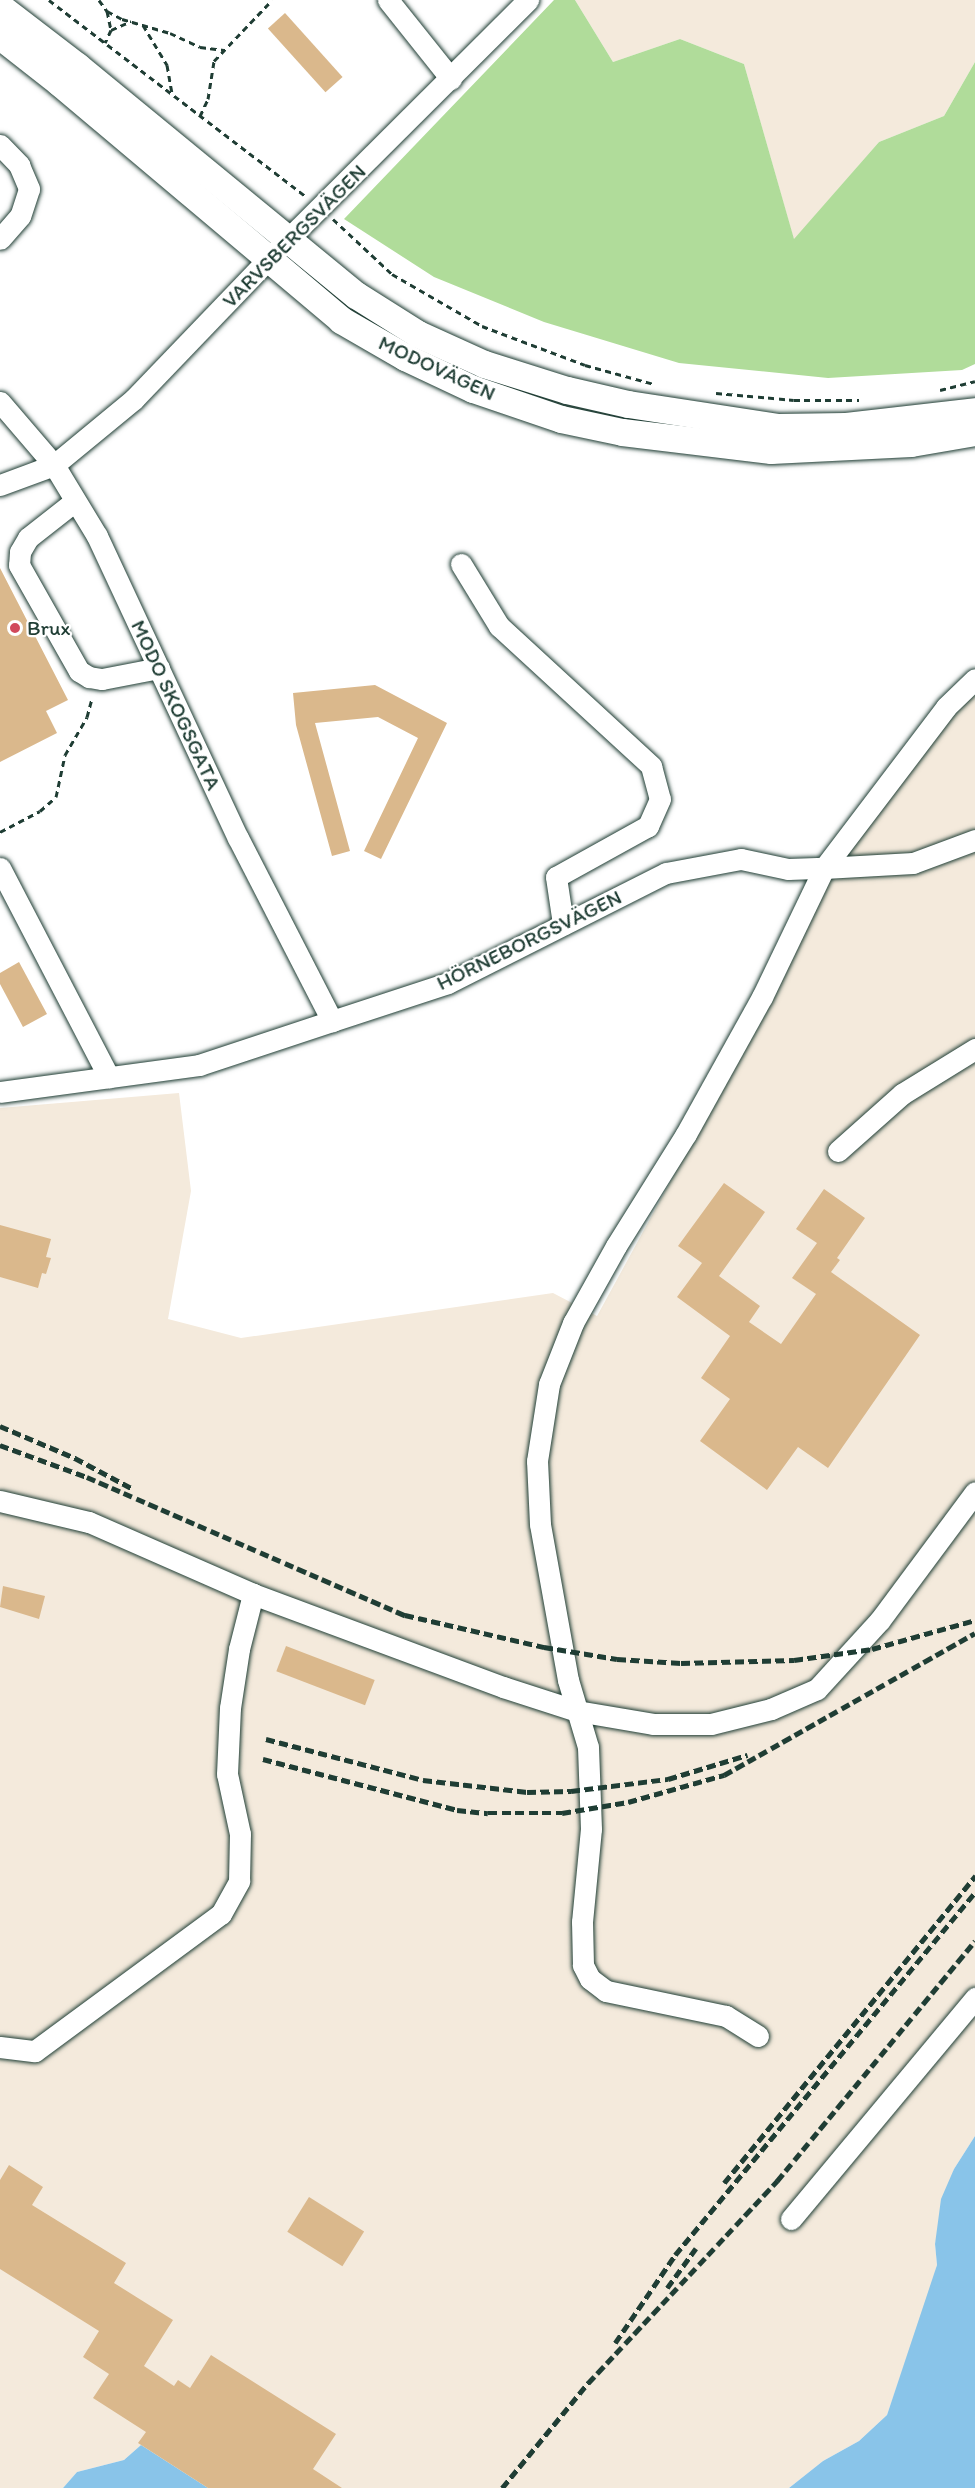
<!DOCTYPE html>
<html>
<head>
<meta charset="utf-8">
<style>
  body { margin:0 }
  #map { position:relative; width:975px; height:2488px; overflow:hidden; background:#fff; font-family:Itim,sans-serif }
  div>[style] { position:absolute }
  .built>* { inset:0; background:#f4eadc }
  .green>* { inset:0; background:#b0dc9a }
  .water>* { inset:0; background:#89c4e9 }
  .building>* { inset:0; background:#dab88c; transform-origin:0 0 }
  .path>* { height:3px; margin-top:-1.5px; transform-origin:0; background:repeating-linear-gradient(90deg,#1f3d34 0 6px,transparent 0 10.5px) }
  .roads { filter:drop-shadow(0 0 2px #1f3d34) drop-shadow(0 0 2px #1f3d34) }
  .minor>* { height:21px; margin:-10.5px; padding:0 10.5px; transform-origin:10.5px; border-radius:10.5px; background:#fff }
  .major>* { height:27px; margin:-13.5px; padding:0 13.5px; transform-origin:13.5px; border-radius:13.5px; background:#fff }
  .rail>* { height:4.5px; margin-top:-2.25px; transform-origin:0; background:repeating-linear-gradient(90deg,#1f3d34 0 9px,transparent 0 13.5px) }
  .dots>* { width:16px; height:16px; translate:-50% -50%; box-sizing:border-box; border:3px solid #fff; border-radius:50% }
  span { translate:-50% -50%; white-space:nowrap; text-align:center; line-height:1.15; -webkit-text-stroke:4.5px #fff; paint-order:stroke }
  .street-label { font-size:21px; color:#1f3d34 }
  .poi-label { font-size:21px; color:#1f3d34 }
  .left { translate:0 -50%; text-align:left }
</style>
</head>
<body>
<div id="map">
  <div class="built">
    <div style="clip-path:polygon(575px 0,975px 0,975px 62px,944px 116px,879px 142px,794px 240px,744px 64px,680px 39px,613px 62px)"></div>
    <div style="clip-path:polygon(975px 694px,975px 2136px,954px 2169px,935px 2244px,937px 2265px,931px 2287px,887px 2415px,859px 2441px,823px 2461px,789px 2488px,208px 2488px,141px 2445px,124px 2460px,77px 2472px,63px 2488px,0 2488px,0 1108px,179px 1093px,191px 1191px,168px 1319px,241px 1338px,553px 1293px,597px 1316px,774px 992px,836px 863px,952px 715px)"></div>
  </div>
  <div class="green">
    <div style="clip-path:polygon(554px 0,575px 0,613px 62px,680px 39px,744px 64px,794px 239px,879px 142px,944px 116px,975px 62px,975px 364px,962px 370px,828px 378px,679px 363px,544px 322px,434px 277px,344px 219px)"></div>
  </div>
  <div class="water">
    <div style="clip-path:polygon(975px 2136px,975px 2488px,789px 2488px,823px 2461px,859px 2441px,887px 2415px,937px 2265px,935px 2244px,941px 2199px,954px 2169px)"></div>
    <div style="clip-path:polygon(141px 2445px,208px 2488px,63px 2488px,77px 2472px,124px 2460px)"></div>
  </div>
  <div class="building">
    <div style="left:285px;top:13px;width:86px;height:23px;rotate:48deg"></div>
    <div style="clip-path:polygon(0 568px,68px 700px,46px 711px,57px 733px,0 762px)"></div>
    <div style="clip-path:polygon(375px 685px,447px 723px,381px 859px,364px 851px,418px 738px,378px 717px,315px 723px,350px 851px,332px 856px,296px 725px,293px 693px)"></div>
    <div style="clip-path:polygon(19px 962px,47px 1014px,23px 1027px,0 984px,0 973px)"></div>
    <div style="clip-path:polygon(724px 1183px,765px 1212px,719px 1276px,760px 1306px,749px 1322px,781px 1344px,816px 1294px,792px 1278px,817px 1243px,796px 1229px,824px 1189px,865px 1218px,837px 1258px,840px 1260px,831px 1272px,920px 1335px,828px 1468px,798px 1447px,767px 1490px,700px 1441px,730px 1399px,701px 1378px,730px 1336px,677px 1297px,702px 1263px,678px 1246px)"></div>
    <div style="clip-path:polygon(0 1225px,51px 1239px,46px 1257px,51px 1258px,46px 1274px,42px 1273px,38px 1288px,0 1277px)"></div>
    <div style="clip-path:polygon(3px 1586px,45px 1596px,39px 1619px,0 1607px)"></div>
    <div style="left:286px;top:1646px;width:95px;height:27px;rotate:21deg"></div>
    <div style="clip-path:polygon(9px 2165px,43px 2187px,32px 2205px,126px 2263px,114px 2283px,173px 2320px,144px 2366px,174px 2386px,178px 2380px,190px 2388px,211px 2355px,336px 2434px,313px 2469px,342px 2488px,208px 2488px,138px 2443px,146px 2432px,93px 2398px,109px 2374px,83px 2357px,99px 2331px,0 2269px,0 2180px)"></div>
    <div style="left:309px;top:2197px;width:65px;height:41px;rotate:32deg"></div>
  </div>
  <div class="path">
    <div style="left:49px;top:0;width:322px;rotate:37.4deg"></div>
    <div style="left:99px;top:0;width:14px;rotate:54deg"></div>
    <div style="left:107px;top:11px;width:19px;rotate:78deg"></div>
    <div style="left:111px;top:30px;width:14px;rotate:115deg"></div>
    <div style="left:107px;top:11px;width:17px;rotate:28deg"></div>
    <div style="left:122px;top:19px;width:50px;rotate:16.3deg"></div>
    <div style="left:170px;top:33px;width:33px;rotate:25deg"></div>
    <div style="left:200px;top:47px;width:24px;rotate:7deg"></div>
    <div style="left:143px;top:25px;width:47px;rotate:59deg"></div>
    <div style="left:167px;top:65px;width:29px;rotate:80deg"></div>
    <div style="left:111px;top:30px;width:22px;rotate:-24deg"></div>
    <div style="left:200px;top:116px;width:19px;rotate:-65deg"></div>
    <div style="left:208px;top:99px;width:38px;rotate:-81deg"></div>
    <div style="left:214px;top:61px;width:84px;rotate:-46.4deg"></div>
    <div style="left:333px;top:219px;width:81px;rotate:43deg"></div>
    <div style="left:392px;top:274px;width:104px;rotate:30deg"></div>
    <div style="left:482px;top:326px;width:110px;rotate:20.7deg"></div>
    <div style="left:585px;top:365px;width:72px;rotate:15.4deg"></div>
    <div style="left:940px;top:390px;width:36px;rotate:-14deg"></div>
    <div style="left:716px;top:393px;width:78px;rotate:5.1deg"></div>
    <div style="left:794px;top:400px;width:65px"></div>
    <div style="left:0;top:832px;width:45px;rotate:-27.7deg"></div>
    <div style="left:40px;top:811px;width:21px;rotate:-41deg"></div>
    <div style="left:56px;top:797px;width:43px;rotate:-77.9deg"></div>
    <div style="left:65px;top:755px;width:44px;rotate:-59.9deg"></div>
    <div style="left:87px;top:717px;width:20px;rotate:-75deg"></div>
  </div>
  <div class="roads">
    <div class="minor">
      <div style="left:388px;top:0;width:101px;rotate:51.4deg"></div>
      <div style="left:0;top:145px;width:28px;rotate:46deg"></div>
      <div style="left:19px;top:165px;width:26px;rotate:67deg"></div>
      <div style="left:29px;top:189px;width:28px;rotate:108deg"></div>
      <div style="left:20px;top:216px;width:30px;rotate:131deg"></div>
      <div style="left:0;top:402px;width:83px;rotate:49.4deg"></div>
      <div style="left:54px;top:465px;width:83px;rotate:58.8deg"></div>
      <div style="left:97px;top:536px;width:333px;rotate:65deg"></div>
      <div style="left:238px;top:838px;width:206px;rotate:62.8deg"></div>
      <div style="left:0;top:485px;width:58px;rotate:-20.3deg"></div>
      <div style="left:54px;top:465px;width:104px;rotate:-39.5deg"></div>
      <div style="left:134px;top:399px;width:195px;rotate:-46.2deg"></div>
      <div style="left:269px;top:258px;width:366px;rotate:-44.9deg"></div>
      <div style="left:75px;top:501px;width:60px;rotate:141.8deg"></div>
      <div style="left:28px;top:538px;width:16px;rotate:120deg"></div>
      <div style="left:20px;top:552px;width:13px;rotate:94deg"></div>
      <div style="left:19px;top:565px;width:122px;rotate:60.5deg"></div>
      <div style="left:79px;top:671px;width:12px;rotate:31deg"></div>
      <div style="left:89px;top:677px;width:13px;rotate:9deg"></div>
      <div style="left:102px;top:679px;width:58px;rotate:-10.9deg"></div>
      <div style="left:461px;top:564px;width:73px;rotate:58.5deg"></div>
      <div style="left:499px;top:626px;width:207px;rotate:42.6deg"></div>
      <div style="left:651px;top:766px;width:34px;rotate:75deg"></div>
      <div style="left:660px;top:799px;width:30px;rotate:114deg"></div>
      <div style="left:648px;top:826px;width:105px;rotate:151deg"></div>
      <div style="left:556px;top:877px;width:48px;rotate:81.5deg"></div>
      <div style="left:0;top:868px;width:236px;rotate:62.5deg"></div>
      <div style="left:0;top:1092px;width:201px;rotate:-7.7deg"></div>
      <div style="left:199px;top:1065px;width:140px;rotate:-18.3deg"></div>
      <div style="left:332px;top:1021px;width:122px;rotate:-18.1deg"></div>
      <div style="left:448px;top:983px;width:244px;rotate:-26.8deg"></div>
      <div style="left:666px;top:873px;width:76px;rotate:-10.6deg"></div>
      <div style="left:741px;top:859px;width:48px;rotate:12deg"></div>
      <div style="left:788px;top:869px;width:36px;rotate:-2deg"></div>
      <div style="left:824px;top:868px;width:202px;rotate:-52.8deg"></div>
      <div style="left:946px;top:707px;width:40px;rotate:-44deg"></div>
      <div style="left:838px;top:1151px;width:86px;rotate:-41.7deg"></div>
      <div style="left:902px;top:1094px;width:86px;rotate:-31.7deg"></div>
      <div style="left:0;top:1501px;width:91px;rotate:13.3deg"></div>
      <div style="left:89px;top:1522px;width:179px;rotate:23.7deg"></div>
      <div style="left:253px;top:1594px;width:267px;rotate:20.4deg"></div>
      <div style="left:503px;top:1687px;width:78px;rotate:18deg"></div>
      <div style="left:577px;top:1711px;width:77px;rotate:9.7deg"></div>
      <div style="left:653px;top:1724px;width:58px"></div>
      <div style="left:711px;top:1724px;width:62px;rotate:-14deg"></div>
      <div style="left:771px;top:1709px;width:50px;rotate:-23.5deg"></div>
      <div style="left:817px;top:1689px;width:93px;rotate:-47.6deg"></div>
      <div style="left:880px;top:1620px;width:159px;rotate:-53.4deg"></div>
      <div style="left:758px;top:2036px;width:38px;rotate:-148deg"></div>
      <div style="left:726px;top:2016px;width:123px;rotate:-168.2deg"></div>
      <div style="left:606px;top:1991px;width:20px;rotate:-143deg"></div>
      <div style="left:590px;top:1979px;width:16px;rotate:-117deg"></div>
      <div style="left:583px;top:1965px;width:43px;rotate:-91.3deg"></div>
      <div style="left:582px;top:1922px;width:93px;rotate:-84.5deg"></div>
      <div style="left:591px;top:1829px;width:82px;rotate:-92.1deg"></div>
      <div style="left:588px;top:1747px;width:70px;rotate:-106.6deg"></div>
      <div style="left:568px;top:1680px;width:158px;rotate:-100.2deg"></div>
      <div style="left:540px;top:1524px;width:63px;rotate:-92.7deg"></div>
      <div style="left:537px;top:1461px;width:78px;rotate:-81.1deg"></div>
      <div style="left:549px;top:1384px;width:66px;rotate:-68.5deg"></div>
      <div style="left:573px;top:1323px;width:88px;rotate:-60.8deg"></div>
      <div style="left:616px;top:1246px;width:132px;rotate:-58deg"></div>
      <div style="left:686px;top:1134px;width:157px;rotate:-61deg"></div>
      <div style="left:762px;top:997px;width:143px;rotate:-64.3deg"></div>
      <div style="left:824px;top:868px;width:89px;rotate:-3.2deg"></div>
      <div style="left:913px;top:863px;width:66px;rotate:-20.4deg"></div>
      <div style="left:0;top:2047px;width:35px;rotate:7deg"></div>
      <div style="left:35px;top:2051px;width:231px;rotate:-36.4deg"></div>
      <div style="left:221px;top:1914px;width:38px;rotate:-61deg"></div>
      <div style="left:239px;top:1881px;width:47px;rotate:-88.8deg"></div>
      <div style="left:240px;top:1834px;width:61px;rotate:-102.2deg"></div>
      <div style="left:227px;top:1774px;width:66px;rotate:-87.4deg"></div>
      <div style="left:230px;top:1708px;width:60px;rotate:-81.3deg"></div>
      <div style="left:239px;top:1649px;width:57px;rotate:-75.7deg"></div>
      <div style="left:791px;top:2219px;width:288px;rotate:-50.2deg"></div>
    </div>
    <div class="major">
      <div style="left:0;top:7px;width:97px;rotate:37.5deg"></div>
      <div style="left:77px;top:66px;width:361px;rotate:39.4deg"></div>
      <div style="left:356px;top:295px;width:73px;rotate:32.2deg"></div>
      <div style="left:418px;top:334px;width:72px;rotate:24.4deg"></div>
      <div style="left:484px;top:364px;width:87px;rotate:17.4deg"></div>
      <div style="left:567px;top:390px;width:63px;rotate:12.9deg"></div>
      <div style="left:628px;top:404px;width:152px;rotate:8.7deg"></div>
      <div style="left:778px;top:427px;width:68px;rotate:-0.8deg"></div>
      <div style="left:846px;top:426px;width:130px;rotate:-6.6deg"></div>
      <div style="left:0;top:36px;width:76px;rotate:38.1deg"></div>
      <div style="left:60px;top:83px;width:368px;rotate:40.1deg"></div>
      <div style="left:341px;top:320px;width:74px;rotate:30deg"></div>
      <div style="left:405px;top:357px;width:75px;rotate:25.2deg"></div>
      <div style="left:473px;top:389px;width:93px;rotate:18.8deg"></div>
      <div style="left:561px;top:419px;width:62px;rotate:12deg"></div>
      <div style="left:622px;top:432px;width:150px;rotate:6.9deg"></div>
      <div style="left:771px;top:450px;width:140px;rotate:-2.9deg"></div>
      <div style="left:911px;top:443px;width:65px;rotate:-9.8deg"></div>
    </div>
  </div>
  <div class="rail">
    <div style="left:0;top:1426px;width:82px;rotate:23.1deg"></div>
    <div style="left:75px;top:1458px;width:66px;rotate:28.1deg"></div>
    <div style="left:0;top:1445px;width:93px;rotate:20.2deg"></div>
    <div style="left:87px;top:1477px;width:347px;rotate:23.5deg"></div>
    <div style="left:405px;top:1615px;width:143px;rotate:13deg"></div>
    <div style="left:544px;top:1647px;width:74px;rotate:9.3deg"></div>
    <div style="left:617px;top:1659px;width:64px;rotate:3.6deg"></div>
    <div style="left:681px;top:1663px;width:113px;rotate:-1.5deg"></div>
    <div style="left:794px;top:1660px;width:79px;rotate:-8deg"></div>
    <div style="left:872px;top:1649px;width:107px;rotate:-15.7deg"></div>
    <div style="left:266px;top:1739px;width:162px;rotate:14.6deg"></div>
    <div style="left:423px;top:1780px;width:105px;rotate:6.6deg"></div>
    <div style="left:527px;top:1792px;width:44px;rotate:-1.3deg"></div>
    <div style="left:571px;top:1791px;width:98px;rotate:-7.1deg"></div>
    <div style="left:668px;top:1779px;width:83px;rotate:-16.9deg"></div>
    <div style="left:263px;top:1759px;width:201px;rotate:14.7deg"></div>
    <div style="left:457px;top:1810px;width:31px;rotate:6deg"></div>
    <div style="left:488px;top:1813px;width:74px"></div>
    <div style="left:562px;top:1813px;width:67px;rotate:-9.5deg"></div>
    <div style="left:628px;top:1802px;width:100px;rotate:-15.7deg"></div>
    <div style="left:724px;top:1775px;width:288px;rotate:-29.5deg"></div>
    <div style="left:724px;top:2183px;width:397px;rotate:-50.7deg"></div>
    <div style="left:667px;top:2288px;width:49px;rotate:-54.1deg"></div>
    <div style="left:615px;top:2343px;width:107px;rotate:-55.7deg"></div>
    <div style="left:675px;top:2255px;width:470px;rotate:-50.4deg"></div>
    <div style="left:502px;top:2488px;width:136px;rotate:-50.7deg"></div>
    <div style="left:588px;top:2383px;width:277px;rotate:-46.9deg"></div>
    <div style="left:777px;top:2181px;width:311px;rotate:-50.5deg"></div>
  </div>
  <div class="dots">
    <div style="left:15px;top:628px;background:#d1495b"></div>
  </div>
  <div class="street-label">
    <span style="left:294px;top:236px;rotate:-45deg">VARVSBERGSVÄGEN</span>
    <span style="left:437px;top:368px;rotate:25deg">MODOVÄGEN</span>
    <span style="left:176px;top:705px;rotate:65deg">MODO SKOGSGATA</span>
    <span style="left:529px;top:940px;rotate:-26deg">HÖRNEBORGSVÄGEN</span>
  </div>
  <div class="poi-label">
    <span class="left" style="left:27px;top:628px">Brux</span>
  </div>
</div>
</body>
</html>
